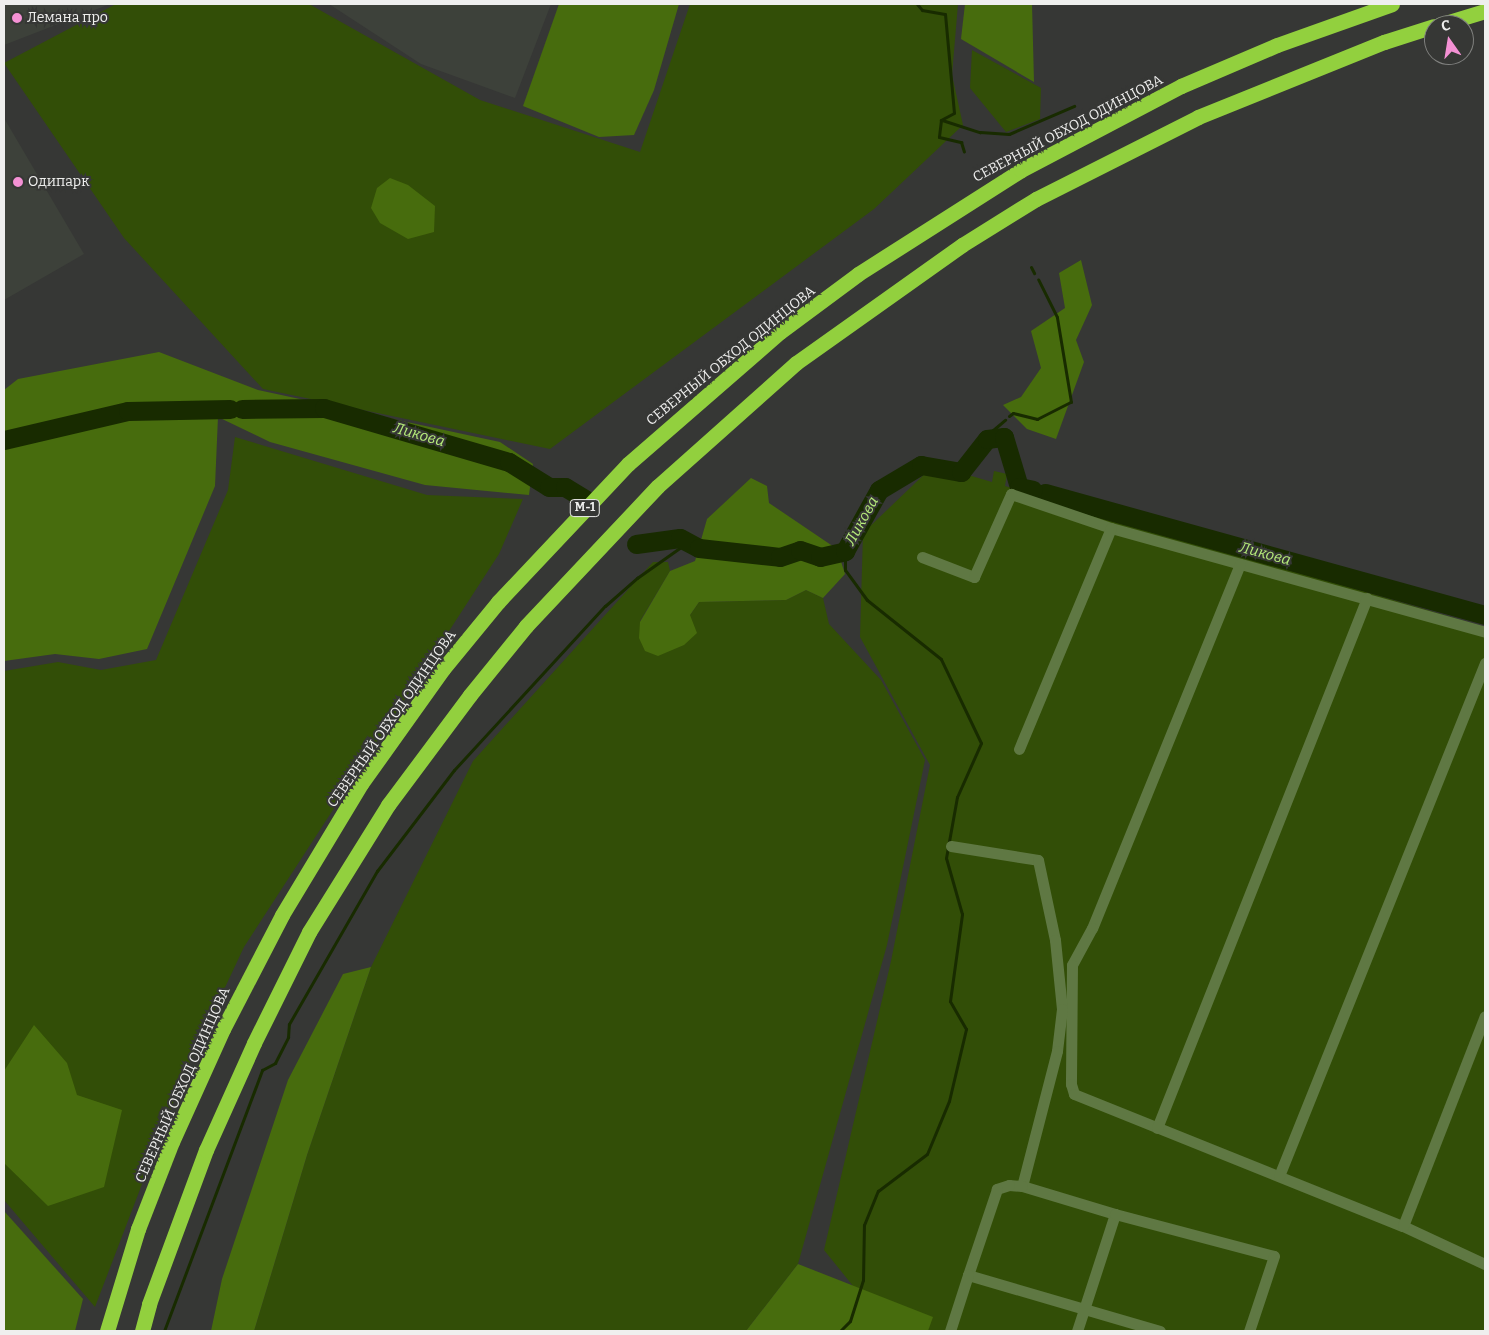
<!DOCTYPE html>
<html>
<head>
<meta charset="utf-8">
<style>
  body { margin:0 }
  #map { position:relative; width:1489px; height:1335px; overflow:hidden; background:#363735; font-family:Bitter,serif }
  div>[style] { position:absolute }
  .built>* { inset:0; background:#3d413a }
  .green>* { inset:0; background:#324e07 }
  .forest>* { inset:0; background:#476c0d }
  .stream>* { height:3px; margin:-1.5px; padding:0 1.5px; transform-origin:1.5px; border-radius:1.5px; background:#182b00 }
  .river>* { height:19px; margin:-9.5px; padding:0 9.5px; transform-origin:9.5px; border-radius:9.5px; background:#182b00 }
  .street>* { height:11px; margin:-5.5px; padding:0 5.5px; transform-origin:5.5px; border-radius:5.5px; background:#5f7843 }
  .highway>* { height:15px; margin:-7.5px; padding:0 7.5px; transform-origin:7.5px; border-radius:7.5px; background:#92d03e }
  .dots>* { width:14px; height:14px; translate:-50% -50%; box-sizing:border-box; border:2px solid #363735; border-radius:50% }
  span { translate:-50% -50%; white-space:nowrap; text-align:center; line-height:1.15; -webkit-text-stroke:4px #363735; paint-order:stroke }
  .shield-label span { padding:1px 4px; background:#363735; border:1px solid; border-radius:4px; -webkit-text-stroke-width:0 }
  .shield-label { font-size:12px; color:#efefee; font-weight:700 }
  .poi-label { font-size:14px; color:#efefee }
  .left { translate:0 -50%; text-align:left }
  .street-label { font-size:14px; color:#efefee }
  .water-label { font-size:15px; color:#b7ed7b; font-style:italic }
  .frame { position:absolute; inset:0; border:5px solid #efefee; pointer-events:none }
  .north { position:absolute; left:1424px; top:15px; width:50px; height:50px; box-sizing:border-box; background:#363735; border:1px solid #80817f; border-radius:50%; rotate:347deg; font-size:14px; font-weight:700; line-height:20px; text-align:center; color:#efefee }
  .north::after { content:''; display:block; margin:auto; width:18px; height:22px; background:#f491d4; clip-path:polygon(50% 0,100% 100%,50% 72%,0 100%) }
</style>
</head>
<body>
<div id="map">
  <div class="built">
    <div style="clip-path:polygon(4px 4px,110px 4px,4px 45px)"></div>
    <div style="clip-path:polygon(329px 4px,551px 4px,515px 98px,421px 64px)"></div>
    <div style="clip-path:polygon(4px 118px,84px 254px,4px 300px)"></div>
  </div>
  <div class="green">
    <div style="clip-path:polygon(116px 4px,309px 4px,480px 100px,640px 152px,690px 4px,958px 4px,952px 75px,963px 125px,874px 209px,550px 449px,263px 389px,124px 238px,4px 63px)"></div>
    <div style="clip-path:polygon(972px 50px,1041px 88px,1040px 119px,1006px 132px,970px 88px)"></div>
    <div style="clip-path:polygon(235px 437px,427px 495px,523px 499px,499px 554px,244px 947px,183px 1077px,95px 1307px,4px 1200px,4px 671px,58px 662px,101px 670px,156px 660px,228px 490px)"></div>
    <div style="clip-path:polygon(934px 465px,992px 482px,994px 471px,1007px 474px,1005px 486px,1485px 627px,1485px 1331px,858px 1331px,866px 1302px,824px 1250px,891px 961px,930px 765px,860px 637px,863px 533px)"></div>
    <div style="clip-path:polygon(653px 562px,668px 562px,670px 571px,640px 621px,690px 615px,699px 602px,786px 600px,806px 590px,823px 598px,829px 624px,881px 680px,925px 760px,887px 945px,798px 1264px,746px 1331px,254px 1331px,307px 1155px,371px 967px,473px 761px)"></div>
  </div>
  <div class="forest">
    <div style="clip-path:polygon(559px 4px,679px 4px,654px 90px,634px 135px,599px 137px,523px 106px)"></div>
    <div style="clip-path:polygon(965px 4px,1032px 4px,1034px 82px,961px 39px)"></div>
    <div style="clip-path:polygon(390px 178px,408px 185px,435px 206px,434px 232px,408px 239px,380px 223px,371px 208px,377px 188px)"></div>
    <div style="clip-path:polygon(1081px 260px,1092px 305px,1076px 340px,1084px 362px,1056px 439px,1027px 429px,1003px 405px,1021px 397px,1041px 368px,1031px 331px,1065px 308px,1059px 273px)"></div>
    <div style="clip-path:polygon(159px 352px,258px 390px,500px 442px,533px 464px,529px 495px,425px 485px,270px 442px,218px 417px,215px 486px,147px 649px,99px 659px,55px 654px,4px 661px,4px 390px,18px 379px)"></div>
    <div style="clip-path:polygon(751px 478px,767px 486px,769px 503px,837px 549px,845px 574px,823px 598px,806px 590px,786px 600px,699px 602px,690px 615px,697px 633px,684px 645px,658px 656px,645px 651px,639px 638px,640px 622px,670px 571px,695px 561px,707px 519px)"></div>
    <div style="clip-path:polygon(371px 967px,307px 1155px,254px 1331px,211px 1331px,222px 1279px,288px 1080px,343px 974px)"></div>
    <div style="clip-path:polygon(34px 1025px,67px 1063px,77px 1095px,122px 1110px,104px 1187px,48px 1206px,4px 1163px,4px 1071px)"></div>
    <div style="clip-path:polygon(4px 1211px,83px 1299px,75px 1331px,4px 1331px)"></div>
    <div style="clip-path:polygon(798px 1264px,933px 1317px,928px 1331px,746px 1331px)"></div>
  </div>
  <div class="stream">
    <div style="left:917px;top:4px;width:8px;rotate:50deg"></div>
    <div style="left:922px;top:10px;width:23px;rotate:10deg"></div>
    <div style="left:945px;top:14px;width:99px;rotate:84.8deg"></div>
    <div style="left:954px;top:113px;width:15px;rotate:152deg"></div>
    <div style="left:941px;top:120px;width:17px;rotate:97deg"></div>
    <div style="left:939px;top:137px;width:23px;rotate:13deg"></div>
    <div style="left:961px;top:142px;width:10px;rotate:73deg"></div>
    <div style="left:942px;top:120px;width:40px;rotate:18deg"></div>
    <div style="left:980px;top:132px;width:29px;rotate:4deg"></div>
    <div style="left:1009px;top:134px;width:71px;rotate:-23.3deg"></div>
    <div style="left:1031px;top:267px;width:7px;rotate:63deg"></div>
    <div style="left:1009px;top:416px;width:5px;rotate:-37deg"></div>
    <div style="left:1013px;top:413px;width:25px;rotate:14deg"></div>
    <div style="left:1037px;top:419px;width:38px;rotate:-27deg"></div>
    <div style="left:1071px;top:402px;width:86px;rotate:-99.4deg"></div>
    <div style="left:1057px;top:317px;width:42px;rotate:-116.6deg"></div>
    <div style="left:994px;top:438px;width:8px;rotate:-97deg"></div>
    <div style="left:993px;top:430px;width:16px;rotate:-40deg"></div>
    <div style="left:164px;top:1331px;width:279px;rotate:-69.4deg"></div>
    <div style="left:262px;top:1070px;width:15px;rotate:-28deg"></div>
    <div style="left:275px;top:1063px;width:29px;rotate:-63deg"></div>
    <div style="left:288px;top:1037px;width:13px;rotate:-86deg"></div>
    <div style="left:289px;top:1024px;width:177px;rotate:-60.1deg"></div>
    <div style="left:377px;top:871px;width:127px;rotate:-52.7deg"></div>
    <div style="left:454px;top:770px;width:223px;rotate:-47.4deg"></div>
    <div style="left:605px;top:606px;width:43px;rotate:-41.2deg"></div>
    <div style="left:637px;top:578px;width:62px;rotate:-35.2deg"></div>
    <div style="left:840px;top:1331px;width:14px;rotate:-45deg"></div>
    <div style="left:850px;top:1321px;width:43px;rotate:-72.4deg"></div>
    <div style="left:863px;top:1280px;width:55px;rotate:-89deg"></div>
    <div style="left:864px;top:1225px;width:37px;rotate:-68deg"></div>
    <div style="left:878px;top:1191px;width:61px;rotate:-37.1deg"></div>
    <div style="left:927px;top:1154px;width:57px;rotate:-67.5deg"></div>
    <div style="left:949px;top:1101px;width:74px;rotate:-76.7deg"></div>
    <div style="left:966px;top:1029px;width:32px;rotate:-120deg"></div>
    <div style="left:950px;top:1001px;width:88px;rotate:-82.1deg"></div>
    <div style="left:962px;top:914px;width:58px;rotate:-105.9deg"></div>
    <div style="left:946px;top:858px;width:62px;rotate:-79.8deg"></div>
    <div style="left:957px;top:797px;width:59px;rotate:-66deg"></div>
    <div style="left:981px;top:743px;width:93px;rotate:-115.5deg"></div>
    <div style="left:941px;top:659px;width:95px;rotate:-141.4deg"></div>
    <div style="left:867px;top:600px;width:37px;rotate:-126deg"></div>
    <div style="left:845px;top:570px;width:19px;rotate:-90deg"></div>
  </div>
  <div class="river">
    <div style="left:242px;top:409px;width:82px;rotate:-0.7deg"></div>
    <div style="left:324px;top:408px;width:193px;rotate:16.3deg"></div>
    <div style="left:509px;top:462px;width:47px;rotate:32deg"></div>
    <div style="left:549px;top:487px;width:16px"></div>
    <div style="left:565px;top:487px;width:23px;rotate:31deg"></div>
    <div style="left:4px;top:440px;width:127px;rotate:-13.2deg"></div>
    <div style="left:128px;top:411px;width:102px;rotate:-1.1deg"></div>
    <div style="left:1045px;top:493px;width:457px;rotate:15.5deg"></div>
    <div style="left:636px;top:544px;width:44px;rotate:-7.8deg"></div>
    <div style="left:680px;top:538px;width:21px;rotate:28deg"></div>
    <div style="left:699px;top:548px;width:81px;rotate:6.3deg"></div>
    <div style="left:780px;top:557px;width:21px;rotate:-19deg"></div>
    <div style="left:800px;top:550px;width:21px;rotate:19deg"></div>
    <div style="left:820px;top:557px;width:26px;rotate:-13deg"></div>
    <div style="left:845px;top:551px;width:70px;rotate:-60.9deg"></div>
    <div style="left:879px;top:490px;width:49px;rotate:-30.8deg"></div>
    <div style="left:921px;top:465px;width:41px;rotate:9.9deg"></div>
    <div style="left:961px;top:472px;width:42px;rotate:-51.8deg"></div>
    <div style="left:987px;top:439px;width:17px;rotate:-7deg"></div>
    <div style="left:1004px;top:437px;width:52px;rotate:73.3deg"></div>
    <div style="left:1019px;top:487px;width:14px;rotate:12deg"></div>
  </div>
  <div class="street">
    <div style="left:922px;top:557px;width:56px;rotate:21deg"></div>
    <div style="left:974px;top:577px;width:91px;rotate:-66deg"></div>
    <div style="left:1011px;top:494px;width:106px;rotate:18.8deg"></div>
    <div style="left:1111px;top:528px;width:388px;rotate:15.5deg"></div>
    <div style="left:1240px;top:564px;width:393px;rotate:112.1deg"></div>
    <div style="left:1092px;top:928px;width:42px;rotate:118.4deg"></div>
    <div style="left:1072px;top:965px;width:119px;rotate:90.5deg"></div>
    <div style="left:1071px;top:1084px;width:10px;rotate:73deg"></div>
    <div style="left:1074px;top:1094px;width:354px;rotate:21.9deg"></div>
    <div style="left:1403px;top:1226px;width:90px;rotate:24.9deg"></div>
    <div style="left:1019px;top:749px;width:239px;rotate:-67.4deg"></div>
    <div style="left:951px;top:846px;width:88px;rotate:9.1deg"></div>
    <div style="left:1038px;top:860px;width:82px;rotate:78deg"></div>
    <div style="left:1055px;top:940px;width:69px;rotate:84.2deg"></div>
    <div style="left:1062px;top:1009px;width:42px;rotate:96.8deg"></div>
    <div style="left:1057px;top:1051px;width:139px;rotate:104.5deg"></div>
    <div style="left:1157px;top:1128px;width:570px;rotate:-68.39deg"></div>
    <div style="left:1279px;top:1176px;width:553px;rotate:-68.12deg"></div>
    <div style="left:1115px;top:1214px;width:97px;rotate:-163.2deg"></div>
    <div style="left:1022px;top:1186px;width:13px;rotate:-176deg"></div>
    <div style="left:1009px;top:1185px;width:13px;rotate:162deg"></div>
    <div style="left:997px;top:1189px;width:91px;rotate:108.6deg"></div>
    <div style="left:968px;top:1275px;width:200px;rotate:16.3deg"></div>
    <div style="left:1403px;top:1226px;width:225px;rotate:-68.7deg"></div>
    <div style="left:950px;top:1331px;width:59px;rotate:-72.2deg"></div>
    <div style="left:1077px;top:1331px;width:123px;rotate:-72deg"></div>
    <div style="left:1115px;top:1214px;width:164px;rotate:14.8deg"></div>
    <div style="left:1274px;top:1256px;width:79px;rotate:108.4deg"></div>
  </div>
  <div class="highway">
    <div style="left:1439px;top:25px;width:48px;rotate:-16.9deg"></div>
    <div style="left:107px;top:1331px;width:107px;rotate:-73.1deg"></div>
    <div style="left:138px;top:1229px;width:93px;rotate:-68.7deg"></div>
    <div style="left:172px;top:1142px;width:124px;rotate:-65.7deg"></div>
    <div style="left:223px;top:1029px;width:128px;rotate:-62.6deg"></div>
    <div style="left:282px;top:915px;width:153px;rotate:-58.9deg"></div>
    <div style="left:361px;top:784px;width:141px;rotate:-54.5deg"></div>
    <div style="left:443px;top:669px;width:87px;rotate:-50.6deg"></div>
    <div style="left:498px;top:602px;width:190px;rotate:-46.7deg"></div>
    <div style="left:628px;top:464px;width:201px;rotate:-41deg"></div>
    <div style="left:780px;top:332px;width:97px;rotate:-36.6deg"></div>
    <div style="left:858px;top:274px;width:193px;rotate:-32.5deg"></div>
    <div style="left:1021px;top:170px;width:181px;rotate:-27.7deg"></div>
    <div style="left:1181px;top:86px;width:104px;rotate:-23.1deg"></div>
    <div style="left:1277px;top:45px;width:122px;rotate:-19.6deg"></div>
    <div style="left:142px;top:1331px;width:28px;rotate:-75deg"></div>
    <div style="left:149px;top:1304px;width:164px;rotate:-69.7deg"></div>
    <div style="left:206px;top:1150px;width:117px;rotate:-65.8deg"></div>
    <div style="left:254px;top:1043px;width:124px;rotate:-63.6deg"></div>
    <div style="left:309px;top:932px;width:150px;rotate:-58.1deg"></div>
    <div style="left:388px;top:805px;width:137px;rotate:-53.3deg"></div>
    <div style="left:470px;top:695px;width:89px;rotate:-50.9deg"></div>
    <div style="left:526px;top:626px;width:192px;rotate:-46.7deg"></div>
    <div style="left:658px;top:486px;width:185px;rotate:-41.7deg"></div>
    <div style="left:796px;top:363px;width:204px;rotate:-35.4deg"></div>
    <div style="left:962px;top:245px;width:87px;rotate:-31.9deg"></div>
    <div style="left:1036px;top:199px;width:182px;rotate:-26.8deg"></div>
    <div style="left:1198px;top:117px;width:201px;rotate:-22deg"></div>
    <div style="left:1384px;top:42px;width:52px;rotate:-17.7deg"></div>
  </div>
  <div class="dots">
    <div style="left:17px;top:18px;background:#f491d4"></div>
    <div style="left:18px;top:182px;background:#f491d4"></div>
  </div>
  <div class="shield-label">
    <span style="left:585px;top:508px">М-1</span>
  </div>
  <div class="poi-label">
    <span class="left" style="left:27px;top:18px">Лемана про</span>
    <span class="left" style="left:28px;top:182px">Одипарк</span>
  </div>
  <div class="street-label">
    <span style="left:1068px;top:129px;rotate:-28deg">СЕВЕРНЫЙ ОБХОД ОДИНЦОВА</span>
    <span style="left:731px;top:356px;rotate:-39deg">СЕВЕРНЫЙ ОБХОД ОДИНЦОВА</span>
    <span style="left:392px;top:719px;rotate:-55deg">СЕВЕРНЫЙ ОБХОД ОДИНЦОВА</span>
    <span style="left:183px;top:1085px;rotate:-66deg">СЕВЕРНЫЙ ОБХОД ОДИНЦОВА</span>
  </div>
  <div class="water-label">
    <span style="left:419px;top:435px;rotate:16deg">Ликова</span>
    <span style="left:862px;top:521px;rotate:-61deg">Ликова</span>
    <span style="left:1265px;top:554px;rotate:15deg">Ликова</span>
  </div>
  <div class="frame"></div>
  <div class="north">С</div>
</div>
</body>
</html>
